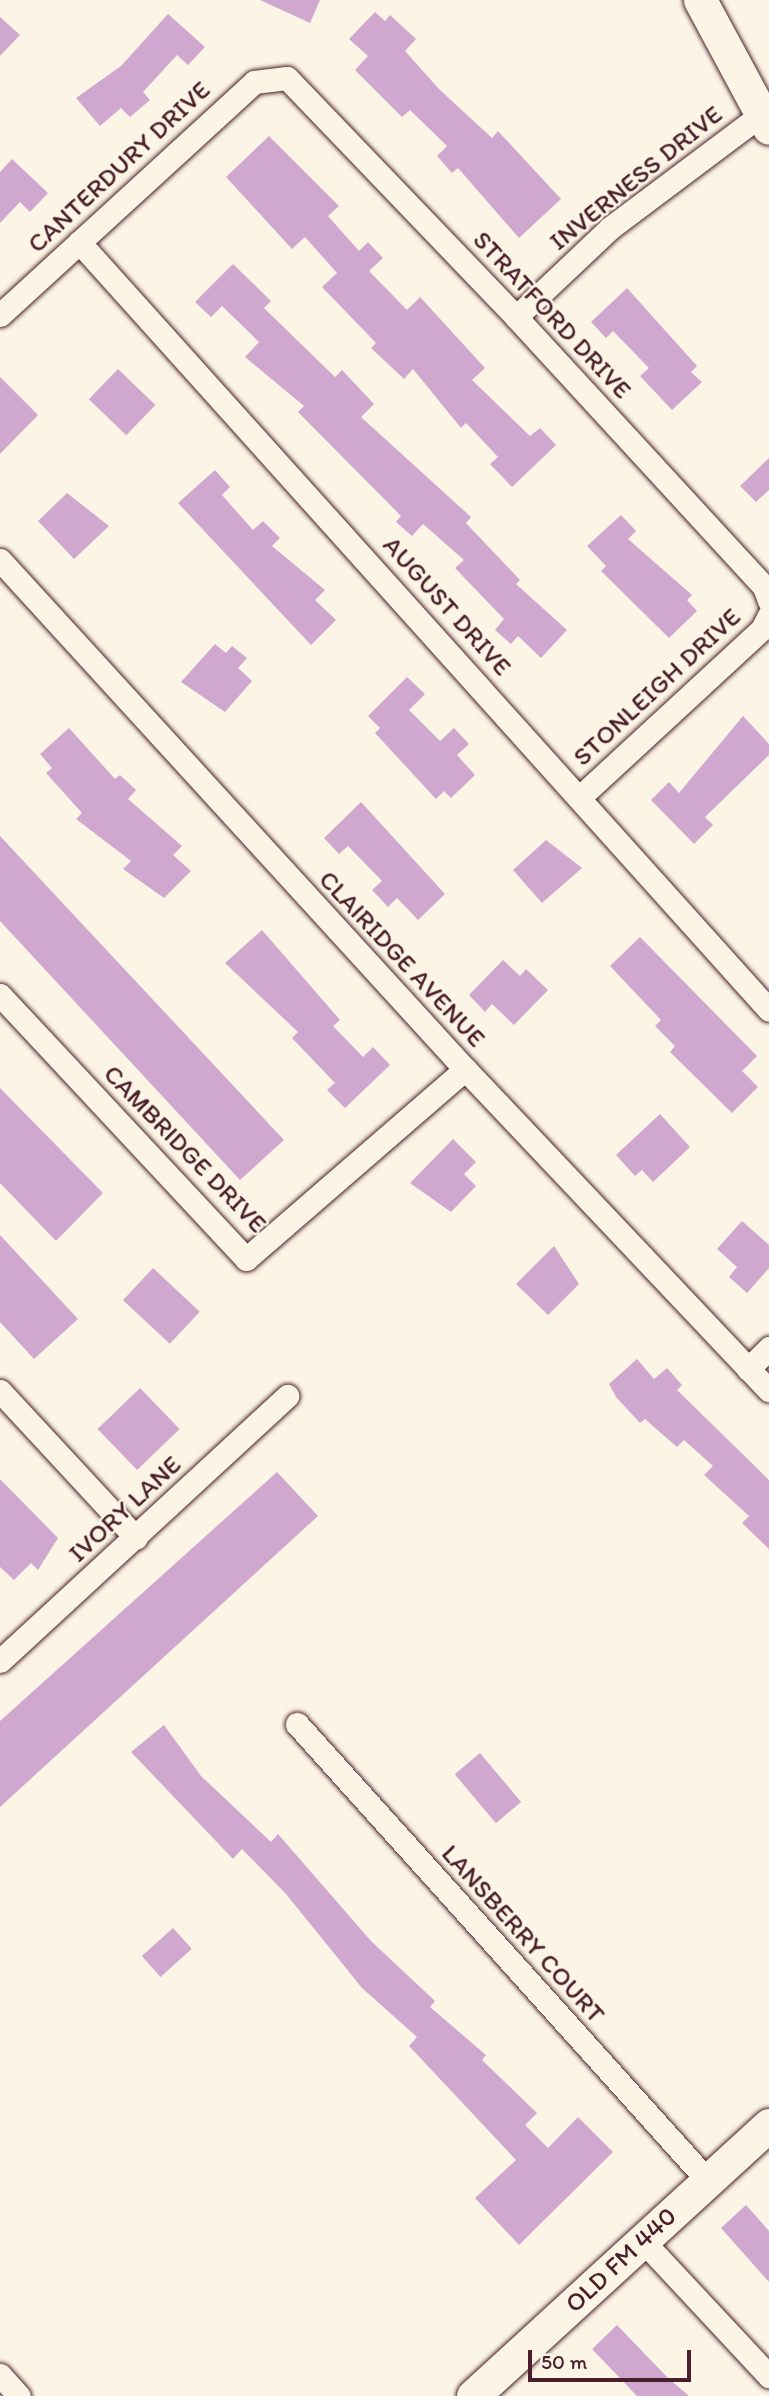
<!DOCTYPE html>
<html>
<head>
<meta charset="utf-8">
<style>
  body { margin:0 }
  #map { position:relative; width:769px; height:2396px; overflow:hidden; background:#fcf5e5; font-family:Itim,sans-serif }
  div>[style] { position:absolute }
  .building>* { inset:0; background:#d0a8cf; transform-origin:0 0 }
  .roads { filter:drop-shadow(0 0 2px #4a1f2b) drop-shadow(0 0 2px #4a1f2b) }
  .street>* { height:23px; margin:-11.5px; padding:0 11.5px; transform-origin:11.5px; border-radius:11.5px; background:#fcf5e5 }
  .secondary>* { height:33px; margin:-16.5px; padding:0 16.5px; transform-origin:16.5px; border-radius:16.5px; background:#fcf5e5 }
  span { translate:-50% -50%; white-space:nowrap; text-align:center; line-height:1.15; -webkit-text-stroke:5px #fcf5e5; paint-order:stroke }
  .street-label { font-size:26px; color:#4a1f2b }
  .scale { position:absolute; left:528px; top:2350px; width:163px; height:32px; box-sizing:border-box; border:4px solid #4a1f2b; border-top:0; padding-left:9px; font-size:21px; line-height:24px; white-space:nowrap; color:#4a1f2b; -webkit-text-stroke:5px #fcf5e5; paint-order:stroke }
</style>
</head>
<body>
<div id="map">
  <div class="building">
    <div style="clip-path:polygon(260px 0,320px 0,310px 23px)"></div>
    <div style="clip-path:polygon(375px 12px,385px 21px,390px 15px,416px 39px,405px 51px,440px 90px,492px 138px,498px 131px,561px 199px,519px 238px,458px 168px,452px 173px,437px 156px,447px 146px,410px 110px,402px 117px,355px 70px,368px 56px,349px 39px)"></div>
    <div style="clip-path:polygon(168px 14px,205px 47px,188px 65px,177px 55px,143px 92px,150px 100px,130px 117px,121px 108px,100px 126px,76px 98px,121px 66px)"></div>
    <div style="clip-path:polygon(0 17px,20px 35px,0 56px)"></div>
    <div style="clip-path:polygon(269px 136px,339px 206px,328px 216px,359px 251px,368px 242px,383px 258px,369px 271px,407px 310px,420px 297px,485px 368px,472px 380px,530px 436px,540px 428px,556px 445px,512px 487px,490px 464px,498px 457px,466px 423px,461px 428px,413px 369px,404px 379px,371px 348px,376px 343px,322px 287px,337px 273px,305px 237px,292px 249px,226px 177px)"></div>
    <div style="clip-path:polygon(12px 159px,48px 193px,30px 212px,20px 202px,0 223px,0 172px)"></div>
    <div style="clip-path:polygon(233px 264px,271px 301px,264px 308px,335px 377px,342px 370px,374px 404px,361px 417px,471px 517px,466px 523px,520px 580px,516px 584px,567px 630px,541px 658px,518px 636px,511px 644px,495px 630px,504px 619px,455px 568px,464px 560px,423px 524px,412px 536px,396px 522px,401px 516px,298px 412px,304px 406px,245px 357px,259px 342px,222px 306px,211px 317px,195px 302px)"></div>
    <div style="clip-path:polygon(627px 288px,697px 366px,691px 372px,702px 382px,672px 410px,640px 376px,649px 368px,613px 331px,606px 338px,591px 322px)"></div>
    <div style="left:118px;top:369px;width:52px;height:42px;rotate:44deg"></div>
    <div style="clip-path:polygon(0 377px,38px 415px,0 454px)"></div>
    <div style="clip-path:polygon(769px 458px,769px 490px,756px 502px,740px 486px)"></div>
    <div style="clip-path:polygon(215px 470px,230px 487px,222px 495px,253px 530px,263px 521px,280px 538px,272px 546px,325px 590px,315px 600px,336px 620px,311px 645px,178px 503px)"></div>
    <div style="clip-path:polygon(67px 493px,109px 526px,74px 559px,38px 521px)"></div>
    <div style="clip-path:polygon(621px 515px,636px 531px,628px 539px,692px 595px,687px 600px,697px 611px,669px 638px,601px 571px,606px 566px,587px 546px)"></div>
    <div style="clip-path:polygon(215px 644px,226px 653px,232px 646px,247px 658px,238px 668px,252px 681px,225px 712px,181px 682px)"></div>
    <div style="clip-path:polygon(407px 677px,425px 694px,409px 710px,440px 741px,454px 728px,469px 744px,457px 755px,475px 775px,451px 798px,444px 791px,436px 799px,375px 733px,380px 728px,368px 716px)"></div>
    <div style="clip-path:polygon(743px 716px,769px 744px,769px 755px,705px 817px,713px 825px,694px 844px,651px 800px,669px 782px,679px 793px)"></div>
    <div style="clip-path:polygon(69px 728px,115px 779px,120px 775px,136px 790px,128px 799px,182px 846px,173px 855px,191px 871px,164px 898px,123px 869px,131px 861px,76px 819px,82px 813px,46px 773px,52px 768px,40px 754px)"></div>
    <div style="clip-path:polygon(361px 802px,445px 894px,418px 920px,397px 898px,388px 907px,372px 890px,382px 881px,348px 846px,339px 854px,324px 838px)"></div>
    <div style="clip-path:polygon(0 836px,284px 1140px,240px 1180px,0 921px)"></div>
    <div style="clip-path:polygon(546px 840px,582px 868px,542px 903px,513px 870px)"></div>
    <div style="clip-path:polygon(262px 930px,340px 1020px,333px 1026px,363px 1057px,373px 1047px,390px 1065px,345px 1108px,327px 1090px,335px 1083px,292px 1038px,298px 1032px,225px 963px)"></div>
    <div style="clip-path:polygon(640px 937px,757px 1056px,742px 1071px,758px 1087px,732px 1113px,670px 1052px,675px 1046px,655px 1026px,661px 1020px,610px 966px)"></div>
    <div style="clip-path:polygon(503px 960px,520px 976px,526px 969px,548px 990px,514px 1025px,492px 1004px,485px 1012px,469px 995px)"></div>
    <div style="clip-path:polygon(0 1088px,103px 1193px,56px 1241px,0 1183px)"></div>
    <div style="clip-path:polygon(660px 1114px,690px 1147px,653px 1182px,642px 1170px,635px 1176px,616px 1155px)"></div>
    <div style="clip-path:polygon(453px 1139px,476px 1162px,464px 1174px,476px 1186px,451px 1212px,410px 1183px)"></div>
    <div style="clip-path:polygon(742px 1221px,769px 1245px,769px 1268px,747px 1293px,729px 1277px,737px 1267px,717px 1249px)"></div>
    <div style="clip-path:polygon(0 1235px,78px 1319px,34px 1359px,0 1322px)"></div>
    <div style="clip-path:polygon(554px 1246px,579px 1284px,548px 1315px,516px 1284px)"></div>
    <div style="left:153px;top:1268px;width:64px;height:44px;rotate:43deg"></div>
    <div style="clip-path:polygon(637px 1359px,654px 1379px,667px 1368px,682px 1385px,677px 1390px,769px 1480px,769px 1549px,742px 1523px,749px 1516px,704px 1475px,713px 1466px,684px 1440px,677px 1447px,645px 1419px,640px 1423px,616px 1397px,609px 1384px)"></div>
    <div style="left:140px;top:1388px;width:57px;height:59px;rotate:46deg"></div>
    <div style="clip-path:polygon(277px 1472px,318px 1516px,0 1807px,0 1721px)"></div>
    <div style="clip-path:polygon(0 1479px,58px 1538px,38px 1570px,31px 1563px,14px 1580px,0 1567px)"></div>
    <div style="clip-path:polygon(164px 1725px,201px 1776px,271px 1842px,278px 1834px,371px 1941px,435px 2001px,430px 2007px,486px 2055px,482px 2060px,537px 2113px,525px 2125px,548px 2148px,578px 2117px,613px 2152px,519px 2245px,475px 2198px,516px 2160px,409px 2046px,417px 2037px,362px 1988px,286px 1894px,242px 1849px,233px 1859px,131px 1752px)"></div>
    <div style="left:480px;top:1753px;width:64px;height:33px;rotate:50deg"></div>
    <div style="left:173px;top:1928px;width:28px;height:42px;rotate:48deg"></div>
    <div style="clip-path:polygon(746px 2205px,769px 2231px,769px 2282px,721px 2228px)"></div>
    <div style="clip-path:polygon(617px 2325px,667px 2377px,689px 2396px,637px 2396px,592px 2349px)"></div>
  </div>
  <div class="roads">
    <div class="street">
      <div style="left:79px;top:242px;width:1032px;rotate:48.06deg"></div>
      <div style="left:0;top:315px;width:345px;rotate:-42.5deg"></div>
      <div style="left:254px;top:82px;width:33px;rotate:-7deg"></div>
      <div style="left:287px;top:78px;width:331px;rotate:46.2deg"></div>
      <div style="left:516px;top:317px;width:367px;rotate:47.4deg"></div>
      <div style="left:764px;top:587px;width:15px;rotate:70deg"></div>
      <div style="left:516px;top:317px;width:129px;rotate:-43.4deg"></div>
      <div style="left:610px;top:228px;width:190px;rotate:-36.9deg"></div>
      <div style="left:0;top:560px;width:689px;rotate:47.59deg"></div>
      <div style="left:465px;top:1069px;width:442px;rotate:46.6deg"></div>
      <div style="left:581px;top:796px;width:246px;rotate:-42.7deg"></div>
      <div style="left:762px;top:629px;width:16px;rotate:-63deg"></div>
      <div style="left:0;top:995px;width:361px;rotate:47deg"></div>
      <div style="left:246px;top:1259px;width:290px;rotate:-40.9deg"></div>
      <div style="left:748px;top:1369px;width:30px;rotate:-45deg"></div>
      <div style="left:0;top:1391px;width:200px;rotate:47.2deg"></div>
      <div style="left:0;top:1661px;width:391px;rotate:-42.7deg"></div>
      <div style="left:297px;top:1724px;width:615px;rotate:48.03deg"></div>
      <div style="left:643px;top:2241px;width:185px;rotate:47deg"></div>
      <div style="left:0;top:2375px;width:28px;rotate:48deg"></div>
    </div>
    <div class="secondary">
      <div style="left:700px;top:0;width:145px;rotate:61.7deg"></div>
      <div style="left:473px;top:2396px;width:401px;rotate:-42.5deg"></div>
    </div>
  </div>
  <div class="street-label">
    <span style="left:119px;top:167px;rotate:-43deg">CANTERDURY DRIVE</span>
    <span style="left:636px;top:178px;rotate:-39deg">INVERNESS DRIVE</span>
    <span style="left:552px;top:315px;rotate:47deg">STRATFORD DRIVE</span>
    <span style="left:447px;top:606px;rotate:48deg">AUGUST DRIVE</span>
    <span style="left:657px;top:687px;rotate:-43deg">STONLEIGH DRIVE</span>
    <span style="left:402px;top:959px;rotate:47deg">CLAIRIDGE AVENUE</span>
    <span style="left:185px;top:1149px;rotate:46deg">CAMBRIDGE DRIVE</span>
    <span style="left:125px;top:1509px;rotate:-43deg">IVORY LANE</span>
    <span style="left:523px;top:1934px;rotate:48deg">LANSBERRY COURT</span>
    <span style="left:621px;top:2260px;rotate:-43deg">OLD FM 440</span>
  </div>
  <div class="scale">50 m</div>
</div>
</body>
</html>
